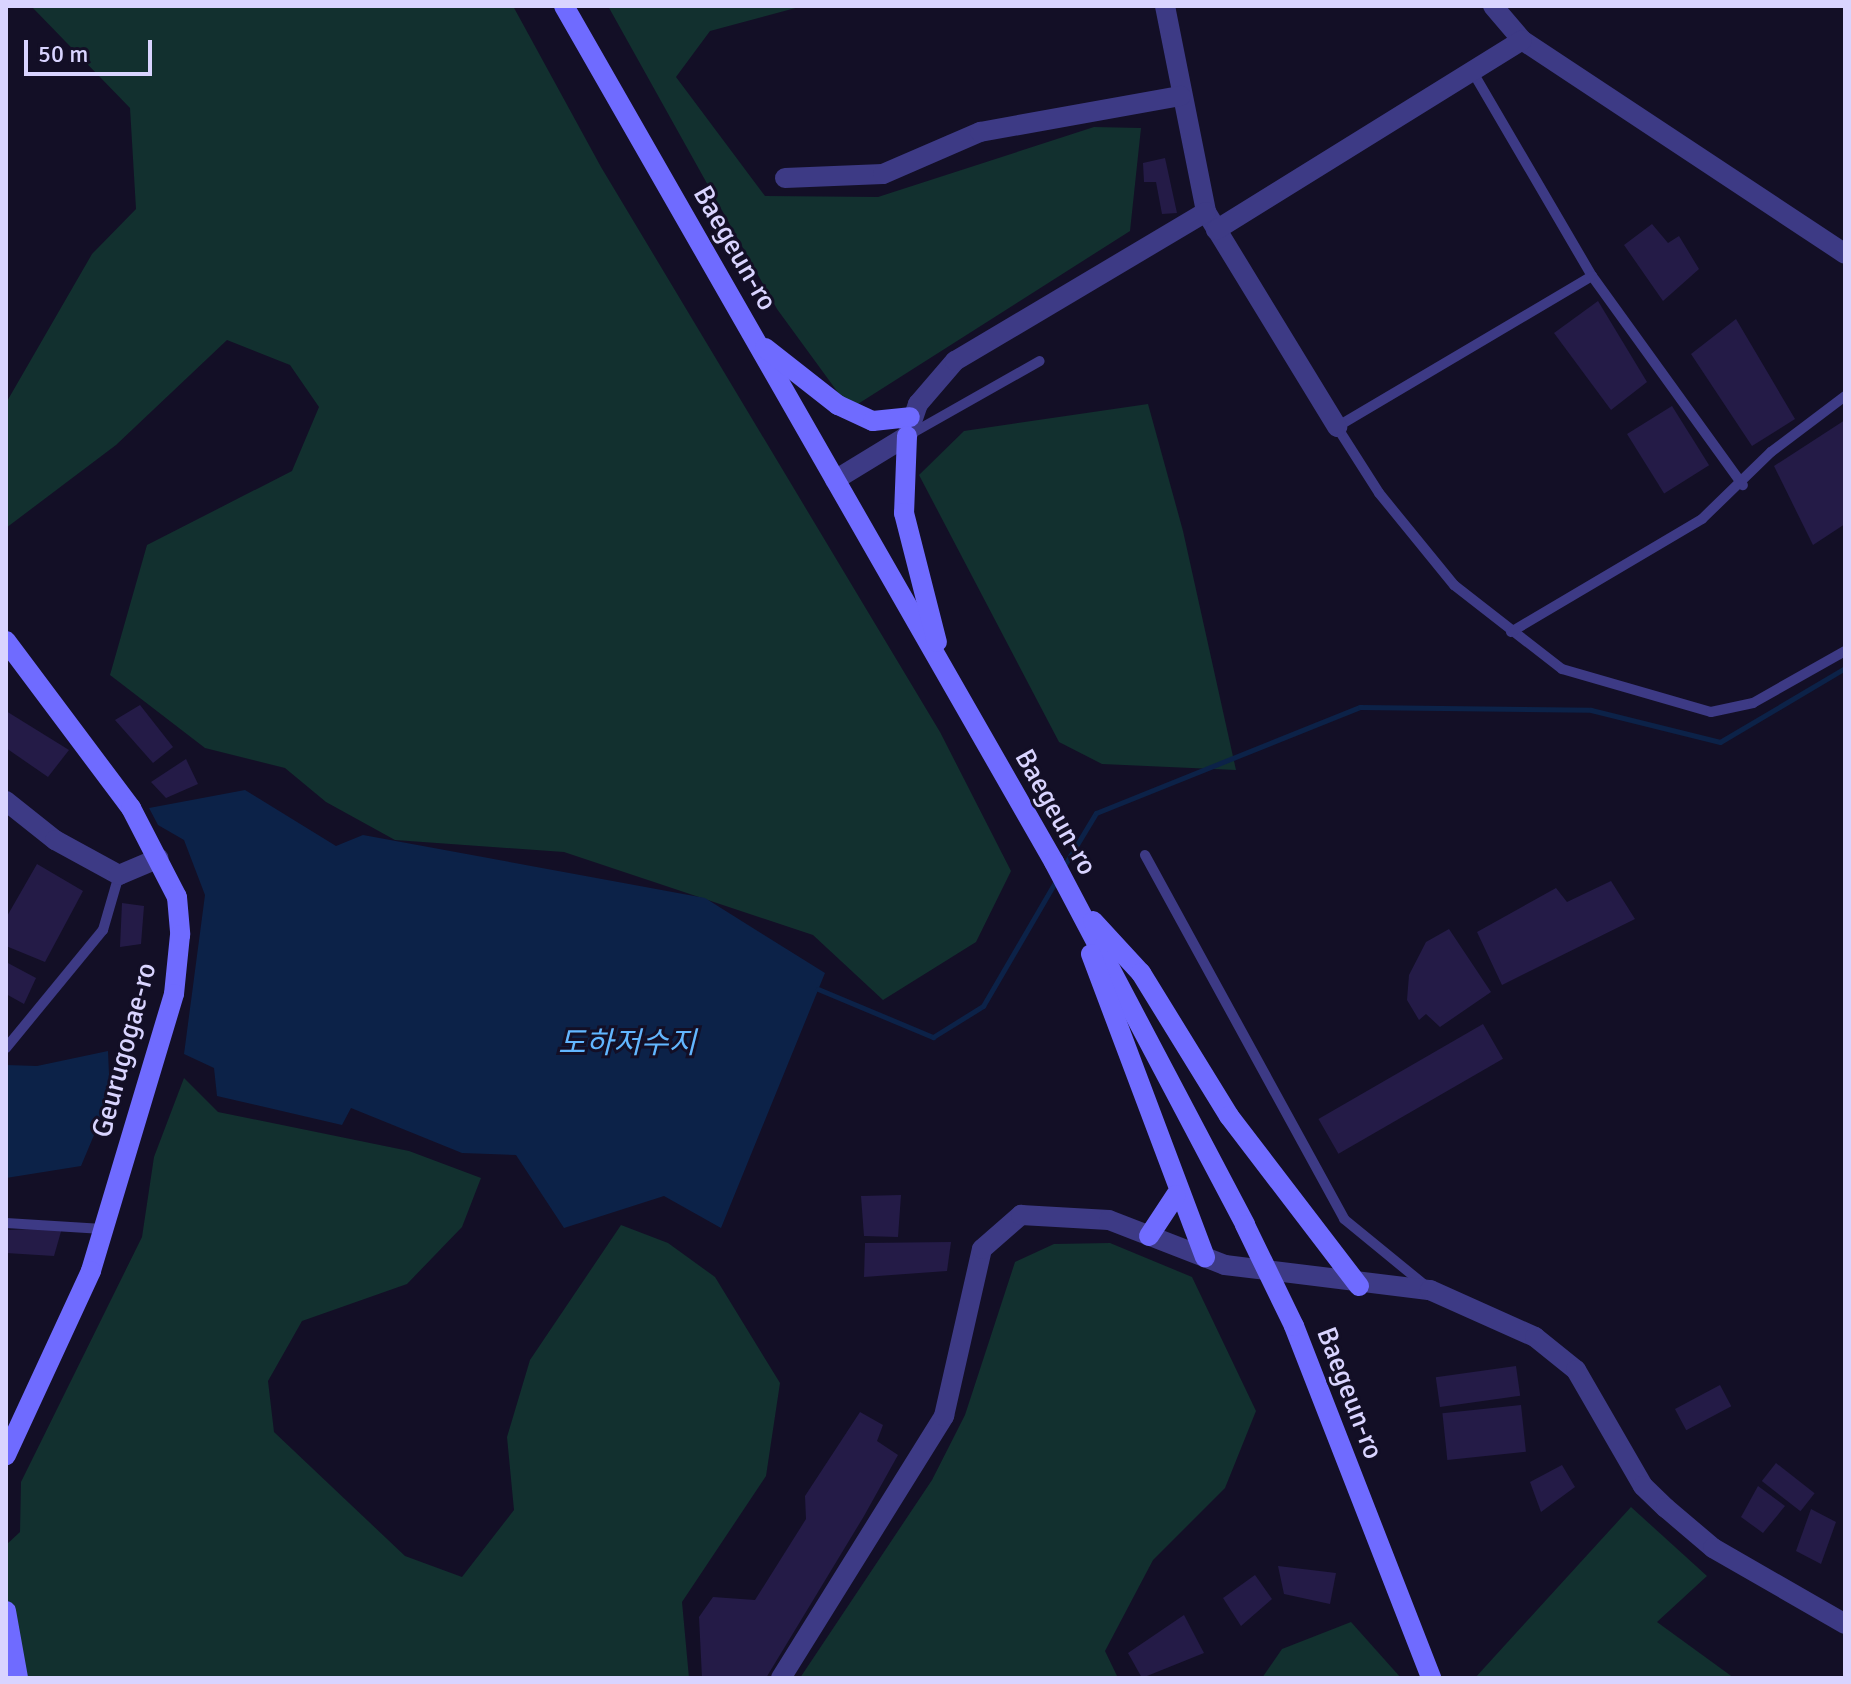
<!DOCTYPE html>
<html>
<head>
<meta charset="utf-8">
<style>
  body { margin:0 }
  #map { position:relative; width:1851px; height:1684px; overflow:hidden; background:#130f26; font-family:Signika,"Noto Sans KR",sans-serif }
  div>[style] { position:absolute }
  .green>* { inset:0; background:#12302f }
  .water>* { inset:0; background:#0c2248 }
  .stream>* { height:5px; margin:-2.5px; padding:0 2.5px; transform-origin:2.5px; border-radius:2.5px; background:#0c2248 }
  .building>* { inset:0; background:#241b47; transform-origin:0 0 }
  .lane>* { height:10px; margin:-5px; padding:0 5px; transform-origin:5px; border-radius:5px; background:#3d3a85 }
  .street>* { height:20px; margin:-10px; padding:0 10px; transform-origin:10px; border-radius:10px; background:#3d3a85 }
  .secondary>* { height:20px; margin:-10px; padding:0 10px; transform-origin:10px; border-radius:10px; background:#6f6bff }
  .secondary-bridge>* { height:20px; margin:-10px; padding:0 10px; transform-origin:10px; border-radius:10px; background:#6f6bff }
  span { translate:-50% -50%; white-space:nowrap; text-align:center; line-height:1.15; -webkit-text-stroke:6px #130f26; paint-order:stroke }
  .street-label { font-size:28px; color:#d9d4ff }
  .water-label { font-size:30px; color:#62b6ff; font-style:italic }
  .frame { position:absolute; inset:0; border:8px solid #d9d4ff; pointer-events:none }
  .scale { position:absolute; left:24px; top:40px; width:128px; height:36px; box-sizing:border-box; border:4px solid #d9d4ff; border-top:0; padding-left:10px; font-size:24px; line-height:28px; white-space:nowrap; color:#d9d4ff; -webkit-text-stroke:6px #130f26; paint-order:stroke }
</style>
</head>
<body>
<div id="map">
  <div class="green">
    <div style="clip-path:polygon(31px 6px,513px 6px,601px 167px,940px 732px,1011px 871px,976px 942px,883px 1000px,813px 935px,564px 852px,395px 840px,326px 802px,285px 768px,205px 748px,110px 675px,147px 545px,292px 471px,319px 407px,290px 365px,227px 340px,116px 445px,6px 528px,6px 403px,92px 254px,136px 209px,130px 108px)"></div>
    <div style="clip-path:polygon(608px 6px,803px 6px,710px 31px,676px 77px,765px 196px,878px 197px,1094px 127px,1141px 128px,1130px 231px,850px 409px,777px 309px)"></div>
    <div style="clip-path:polygon(1148px 404px,1183px 531px,1236px 770px,1102px 764px,1059px 742px,919px 475px,964px 431px)"></div>
    <div style="clip-path:polygon(184px 1078px,218px 1112px,409px 1151px,481px 1178px,462px 1227px,407px 1284px,302px 1321px,268px 1381px,274px 1432px,405px 1556px,462px 1577px,514px 1510px,507px 1437px,530px 1360px,621px 1225px,668px 1243px,715px 1277px,780px 1383px,766px 1476px,682px 1602px,689px 1678px,6px 1678px,6px 1545px,20px 1532px,21px 1482px,142px 1237px,154px 1157px)"></div>
    <div style="clip-path:polygon(1110px 1243px,1192px 1277px,1256px 1411px,1225px 1488px,1153px 1560px,1105px 1651px,1118px 1678px,800px 1678px,932px 1480px,965px 1415px,1015px 1262px,1054px 1244px)"></div>
    <div style="clip-path:polygon(1631px 1507px,1707px 1576px,1657px 1622px,1734px 1678px,1475px 1678px)"></div>
    <div style="clip-path:polygon(1351px 1622px,1401px 1678px,1262px 1678px,1282px 1649px)"></div>
  </div>
  <div class="water">
    <div style="clip-path:polygon(245px 790px,336px 846px,363px 835px,705px 898px,825px 973px,721px 1228px,664px 1196px,564px 1228px,516px 1155px,462px 1153px,351px 1108px,342px 1125px,217px 1096px,214px 1068px,184px 1054px,205px 895px,184px 840px,158px 825px,149px 808px)"></div>
    <div style="clip-path:polygon(108px 1051px,110px 1097px,81px 1166px,6px 1178px,6px 1065px,37px 1066px)"></div>
  </div>
  <div class="stream">
    <div style="left:1064px;top:866px;width:62px;rotate:-58.9deg"></div>
    <div style="left:1096px;top:813px;width:284px;rotate:-21.9deg"></div>
    <div style="left:1360px;top:707px;width:231px;rotate:0.7deg"></div>
    <div style="left:1591px;top:710px;width:133px;rotate:13.9deg"></div>
    <div style="left:1720px;top:742px;width:145px;rotate:-30.6deg"></div>
    <div style="left:818px;top:989px;width:125px;rotate:22.7deg"></div>
    <div style="left:933px;top:1037px;width:59px;rotate:-31.8deg"></div>
    <div style="left:983px;top:1006px;width:147px;rotate:-59.8deg"></div>
  </div>
  <div class="building">
    <div style="clip-path:polygon(1165px 158px,1177px 213px,1162px 214px,1156px 182px,1144px 182px,1143px 163px)"></div>
    <div style="clip-path:polygon(1652px 224px,1668px 243px,1679px 236px,1699px 269px,1663px 301px,1624px 245px)"></div>
    <div style="clip-path:polygon(1598px 301px,1647px 382px,1611px 410px,1554px 333px)"></div>
    <div style="clip-path:polygon(1736px 319px,1795px 419px,1752px 446px,1691px 354px)"></div>
    <div style="left:1672px;top:406px;width:70px;height:53px;rotate:58deg"></div>
    <div style="clip-path:polygon(1845px 420px,1845px 524px,1813px 545px,1774px 466px)"></div>
    <div style="clip-path:polygon(140px 705px,173px 747px,153px 763px,115px 720px)"></div>
    <div style="clip-path:polygon(6px 711px,69px 750px,48px 777px,6px 748px)"></div>
    <div style="clip-path:polygon(186px 759px,198px 784px,166px 798px,151px 782px)"></div>
    <div style="clip-path:polygon(37px 864px,83px 891px,45px 962px,6px 946px,6px 918px)"></div>
    <div style="clip-path:polygon(1611px 881px,1635px 919px,1502px 985px,1477px 932px,1556px 888px,1567px 902px)"></div>
    <div style="clip-path:polygon(122px 903px,144px 906px,141px 944px,120px 947px)"></div>
    <div style="clip-path:polygon(1449px 929px,1491px 992px,1440px 1027px,1426px 1014px,1419px 1020px,1407px 1000px,1409px 975px,1426px 942px)"></div>
    <div style="clip-path:polygon(6px 962px,36px 978px,24px 1004px,6px 994px)"></div>
    <div style="left:1483px;top:1024px;width:40px;height:190px;rotate:60deg"></div>
    <div style="clip-path:polygon(901px 1195px,898px 1237px,864px 1236px,861px 1196px)"></div>
    <div style="clip-path:polygon(62px 1228px,54px 1256px,6px 1253px,6px 1230px)"></div>
    <div style="clip-path:polygon(951px 1242px,947px 1271px,864px 1277px,865px 1243px)"></div>
    <div style="left:1516px;top:1366px;width:30px;height:81px;rotate:82deg"></div>
    <div style="left:1720px;top:1385px;width:24px;height:51px;rotate:62deg"></div>
    <div style="left:1521px;top:1405px;width:47px;height:79px;rotate:84deg"></div>
    <div style="clip-path:polygon(860px 1412px,883px 1425px,877px 1441px,898px 1455px,864px 1516px,766px 1678px,702px 1678px,699px 1617px,713px 1597px,755px 1600px,806px 1519px,805px 1496px)"></div>
    <div style="left:1776px;top:1463px;width:49px;height:23px;rotate:38deg"></div>
    <div style="clip-path:polygon(1562px 1465px,1575px 1487px,1541px 1512px,1530px 1482px)"></div>
    <div style="clip-path:polygon(1758px 1486px,1785px 1506px,1763px 1533px,1741px 1517px)"></div>
    <div style="clip-path:polygon(1811px 1509px,1836px 1522px,1821px 1564px,1796px 1551px)"></div>
    <div style="clip-path:polygon(1278px 1566px,1336px 1573px,1330px 1604px,1284px 1594px)"></div>
    <div style="clip-path:polygon(1255px 1575px,1272px 1599px,1241px 1626px,1223px 1598px)"></div>
    <div style="clip-path:polygon(1184px 1615px,1204px 1653px,1142px 1678px,1128px 1653px)"></div>
  </div>
  <div class="lane">
    <div style="left:1471px;top:69px;width:240px;rotate:59.7deg"></div>
    <div style="left:1592px;top:276px;width:258px;rotate:54.2deg"></div>
    <div style="left:1592px;top:276px;width:296px;rotate:149.4deg"></div>
    <div style="left:1337px;top:427px;width:78px;rotate:57.5deg"></div>
    <div style="left:1379px;top:493px;width:119px;rotate:50.8deg"></div>
    <div style="left:1454px;top:585px;width:137px;rotate:37.9deg"></div>
    <div style="left:1562px;top:669px;width:155px;rotate:16.1deg"></div>
    <div style="left:1711px;top:712px;width:43px;rotate:-12.1deg"></div>
    <div style="left:1753px;top:703px;width:106px;rotate:-29.5deg"></div>
    <div style="left:909px;top:435px;width:150px;rotate:-29.5deg"></div>
    <div style="left:1511px;top:632px;width:222px;rotate:-30.6deg"></div>
    <div style="left:1702px;top:519px;width:96px;rotate:-44.2deg"></div>
    <div style="left:1771px;top:452px;width:93px;rotate:-37.1deg"></div>
    <div style="left:1145px;top:855px;width:415px;rotate:61.3deg"></div>
    <div style="left:1344px;top:1219px;width:106px;rotate:39.3deg"></div>
    <div style="left:6px;top:1048px;width:153px;rotate:-50.6deg"></div>
    <div style="left:103px;top:930px;width:57px;rotate:-73.8deg"></div>
    <div style="left:6px;top:1223px;width:97px;rotate:3.5deg"></div>
  </div>
  <div class="street">
    <div style="left:1165px;top:6px;width:210px;rotate:78.7deg"></div>
    <div style="left:1206px;top:212px;width:252px;rotate:58.6deg"></div>
    <div style="left:1493px;top:6px;width:45px;rotate:49.5deg"></div>
    <div style="left:1522px;top:40px;width:387px;rotate:33.5deg"></div>
    <div style="left:785px;top:178px;width:98px;rotate:-2.3deg"></div>
    <div style="left:883px;top:174px;width:106px;rotate:-23.4deg"></div>
    <div style="left:980px;top:132px;width:204px;rotate:-10.2deg"></div>
    <div style="left:1216px;top:230px;width:360px;rotate:-31.8deg"></div>
    <div style="left:835px;top:480px;width:84px;rotate:-31.4deg"></div>
    <div style="left:907px;top:436px;width:34px;rotate:-71deg"></div>
    <div style="left:918px;top:404px;width:57px;rotate:-49.3deg"></div>
    <div style="left:955px;top:361px;width:292px;rotate:-30.7deg"></div>
    <div style="left:6px;top:801px;width:63px;rotate:38.5deg"></div>
    <div style="left:55px;top:840px;width:73px;rotate:28.7deg"></div>
    <div style="left:119px;top:875px;width:43px;rotate:-23deg"></div>
    <div style="left:781px;top:1678px;width:309px;rotate:-58.1deg"></div>
    <div style="left:944px;top:1416px;width:171px;rotate:-77.2deg"></div>
    <div style="left:982px;top:1249px;width:52px;rotate:-41.1deg"></div>
    <div style="left:1021px;top:1215px;width:88px;rotate:3.3deg"></div>
    <div style="left:1109px;top:1220px;width:124px;rotate:21.2deg"></div>
    <div style="left:1225px;top:1265px;width:207px;rotate:7deg"></div>
    <div style="left:1430px;top:1290px;width:115px;rotate:24.1deg"></div>
    <div style="left:1535px;top:1337px;width:53px;rotate:38.8deg"></div>
    <div style="left:1576px;top:1370px;width:134px;rotate:60deg"></div>
    <div style="left:1643px;top:1486px;width:32px;rotate:44deg"></div>
    <div style="left:1666px;top:1508px;width:62px;rotate:40.4deg"></div>
    <div style="left:1713px;top:1548px;width:152px;rotate:29.9deg"></div>
  </div>
  <div class="secondary">
    <div style="left:564px;top:6px;width:986px;rotate:60.21deg"></div>
    <div style="left:1054px;top:862px;width:410px;rotate:62.2deg"></div>
    <div style="left:765px;top:348px;width:93px;rotate:38deg"></div>
    <div style="left:838px;top:405px;width:38px;rotate:25deg"></div>
    <div style="left:873px;top:421px;width:37px;rotate:-6deg"></div>
    <div style="left:907px;top:436px;width:77px;rotate:92.2deg"></div>
    <div style="left:904px;top:513px;width:133px;rotate:75.7deg"></div>
    <div style="left:6px;top:641px;width:209px;rotate:53.2deg"></div>
    <div style="left:131px;top:808px;width:100px;rotate:62.7deg"></div>
    <div style="left:177px;top:897px;width:38px;rotate:85deg"></div>
    <div style="left:180px;top:935px;width:59px;rotate:95.8deg"></div>
    <div style="left:174px;top:994px;width:289px;rotate:106.7deg"></div>
    <div style="left:91px;top:1271px;width:203px;rotate:114.8deg"></div>
    <div style="left:1093px;top:921px;width:71px;rotate:47.3deg"></div>
    <div style="left:1141px;top:973px;width:168px;rotate:58.4deg"></div>
    <div style="left:1229px;top:1116px;width:214px;rotate:52.6deg"></div>
    <div style="left:1091px;top:954px;width:324px;rotate:69.4deg"></div>
    <div style="left:1149px;top:1236px;width:49px;rotate:-56.6deg"></div>
    <div style="left:1294px;top:1326px;width:378px;rotate:68.7deg"></div>
    <div style="left:6px;top:1611px;width:68px;rotate:79.8deg"></div>
  </div>
  <div class="secondary-bridge">
    <div style="left:1245px;top:1225px;width:112px;rotate:64.1deg"></div>
  </div>
  <div class="street-label">
    <span style="left:735px;top:248px;rotate:60deg">Baegeun-ro</span>
    <span style="left:1056px;top:812px;rotate:61deg">Baegeun-ro</span>
    <span style="left:124px;top:1050px;rotate:-75deg">Geurugogae-ro</span>
    <span style="left:1350px;top:1393px;rotate:69deg">Baegeun-ro</span>
  </div>
  <div class="water-label">
    <span style="left:627px;top:1044px">도하저수지</span>
  </div>
  <div class="frame"></div>
  <div class="scale">50 m</div>
</div>
</body>
</html>
